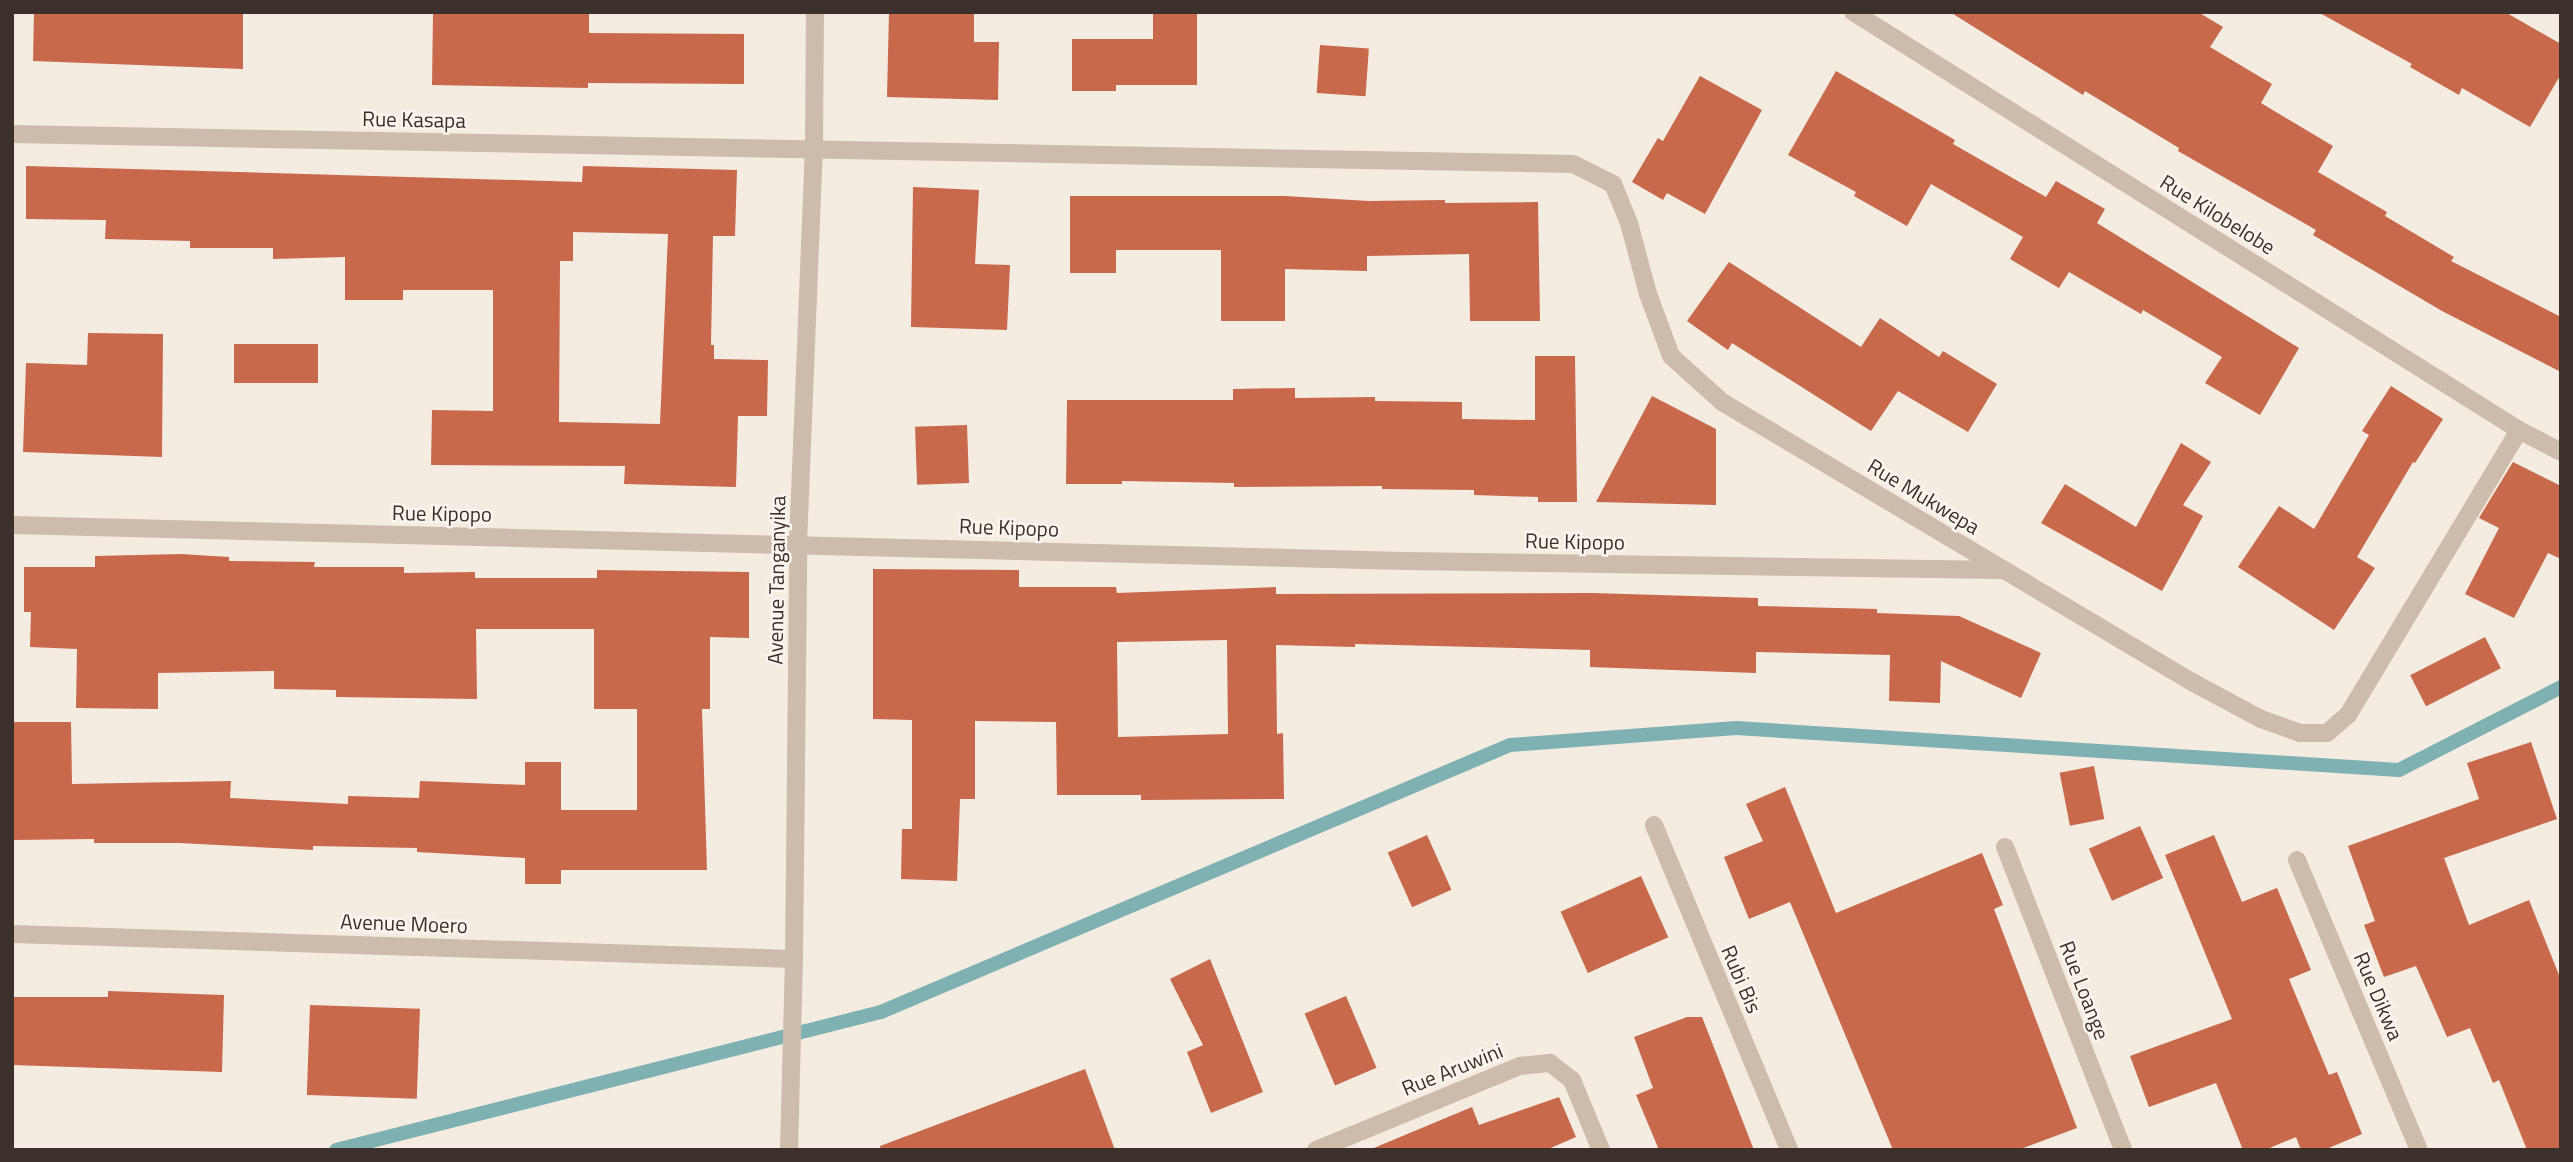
<!DOCTYPE html>
<html>
<head>
<meta charset="utf-8">
<style>
  body { margin:0 }
  #map { position:relative; width:2573px; height:1162px; overflow:hidden; background:#f4ebe1; font-family:"Titillium Web",sans-serif }
  div>[style] { position:absolute }
  .stream>* { height:14px; margin:-7px; padding:0 7px; transform-origin:7px; border-radius:7px; background:#7fb0b2 }
  .building>* { inset:0; background:#c8694b; transform-origin:0 0 }
  .minor>* { height:18px; margin:-9px; padding:0 9px; transform-origin:9px; border-radius:9px; background:#cdbbac }
  span { translate:-50% -50%; white-space:nowrap; text-align:center; line-height:1.15; -webkit-text-stroke:5px #fbf5ee; paint-order:stroke }
  .street-label { font-size:21px; color:#3b302b }
  .frame { position:absolute; inset:0; border:14px solid #3b302b; pointer-events:none }
</style>
</head>
<body>
<div id="map">
  <div class="stream">
    <div style="left:336px;top:1150px;width:562px;rotate:-14.21deg"></div>
    <div style="left:881px;top:1012px;width:683px;rotate:-23deg"></div>
    <div style="left:1510px;top:745px;width:227px;rotate:-4.3deg"></div>
    <div style="left:1736px;top:728px;width:664px;rotate:3.62deg"></div>
    <div style="left:2399px;top:770px;width:182px;rotate:-27.1deg"></div>
  </div>
  <div class="building">
    <div style="clip-path:polygon(34px 12px,243px 12px,243px 69px,33px 61px)"></div>
    <div style="clip-path:polygon(433px 12px,589px 12px,589px 33px,744px 34px,744px 84px,588px 83px,588px 88px,432px 85px)"></div>
    <div style="clip-path:polygon(889px 12px,974px 12px,974px 42px,999px 42px,998px 100px,887px 97px)"></div>
    <div style="clip-path:polygon(1153px 12px,1197px 12px,1197px 85px,1116px 85px,1116px 91px,1072px 91px,1072px 39px,1153px 39px)"></div>
    <div style="clip-path:polygon(1950px 12px,2198px 12px,2223px 27px,2210px 47px,2272px 84px,2261px 103px,2333px 146px,2318px 172px,2387px 212px,2385px 216px,2454px 257px,2451px 261px,2561px 317px,2561px 372px,2442px 311px,2313px 235px,2316px 230px,2178px 151px,2179px 148px,2085px 91px,2083px 95px)"></div>
    <div style="clip-path:polygon(2318px 12px,2505px 12px,2561px 44px,2561px 74px,2530px 127px,2462px 88px,2459px 95px,2410px 67px,2412px 64px)"></div>
    <div style="left:1320px;top:45px;width:49px;height:48px;rotate:4deg"></div>
    <div style="clip-path:polygon(1836px 71px,1955px 140px,1953px 144px,2046px 197px,2056px 181px,2105px 209px,2097px 223px,2299px 348px,2260px 415px,2205px 383px,2222px 357px,2143px 310px,2141px 314px,2069px 272px,2059px 288px,2010px 259px,2023px 237px,1931px 184px,1907px 226px,1854px 196px,1856px 192px,1788px 155px)"></div>
    <div style="clip-path:polygon(1700px 76px,1762px 110px,1705px 214px,1667px 193px,1663px 200px,1632px 182px,1658px 138px,1663px 141px)"></div>
    <div style="clip-path:polygon(evenodd,26px 166px,582px 182px,583px 166px,737px 170px,735px 236px,713px 236px,711px 345px,714px 345px,714px 359px,768px 360px,767px 416px,738px 416px,736px 487px,624px 484px,625px 466px,431px 465px,432px 410px,493px 411px,493px 290px,403px 290px,403px 300px,345px 300px,345px 257px,273px 259px,273px 248px,190px 248px,190px 241px,105px 239px,106px 220px,26px 219px,26px 166px,573px 232px,668px 234px,660px 424px,559px 422px,560px 261px,573px 261px,573px 232px)"></div>
    <div style="clip-path:polygon(913px 187px,979px 190px,975px 264px,1010px 265px,1007px 330px,911px 327px)"></div>
    <div style="clip-path:polygon(1070px 196px,1285px 196px,1369px 201px,1445px 200px,1445px 203px,1538px 202px,1540px 321px,1470px 321px,1469px 254px,1367px 256px,1367px 271px,1285px 269px,1285px 321px,1221px 321px,1221px 250px,1116px 250px,1116px 273px,1070px 273px)"></div>
    <div style="clip-path:polygon(1729px 262px,1861px 347px,1880px 318px,1939px 357px,1943px 351px,1997px 384px,1968px 432px,1898px 391px,1871px 431px,1732px 343px,1728px 350px,1687px 321px)"></div>
    <div style="clip-path:polygon(88px 333px,163px 334px,162px 457px,23px 452px,26px 363px,87px 365px)"></div>
    <div style="left:318px;top:344px;width:39px;height:84px;rotate:90deg"></div>
    <div style="clip-path:polygon(1535px 356px,1575px 356px,1577px 502px,1538px 502px,1538px 497px,1474px 495px,1474px 490px,1382px 489px,1382px 486px,1234px 487px,1234px 483px,1122px 481px,1122px 484px,1066px 484px,1067px 400px,1233px 400px,1233px 389px,1295px 388px,1295px 398px,1375px 397px,1375px 401px,1462px 402px,1462px 419px,1535px 420px)"></div>
    <div style="clip-path:polygon(2391px 386px,2443px 419px,2415px 463px,2413px 462px,2357px 557px,2375px 568px,2334px 630px,2238px 567px,2279px 506px,2314px 529px,2369px 435px,2362px 431px)"></div>
    <div style="clip-path:polygon(1652px 396px,1716px 429px,1716px 505px,1596px 502px)"></div>
    <div style="left:967px;top:425px;width:58px;height:52px;rotate:88deg"></div>
    <div style="clip-path:polygon(2181px 443px,2211px 462px,2183px 505px,2203px 516px,2162px 591px,2041px 523px,2065px 484px,2136px 527px)"></div>
    <div style="clip-path:polygon(2513px 462px,2561px 486px,2561px 559px,2548px 553px,2514px 618px,2465px 594px,2499px 528px,2479px 518px)"></div>
    <div style="clip-path:polygon(181px 554px,229px 557px,229px 561px,315px 562px,314px 567px,404px 567px,404px 573px,475px 572px,475px 578px,597px 578px,597px 570px,749px 572px,749px 638px,710px 637px,710px 709px,702px 709px,707px 870px,561px 870px,561px 884px,525px 884px,525px 858px,417px 852px,417px 848px,313px 846px,313px 850px,180px 843px,94px 843px,94px 839px,12px 840px,12px 722px,71px 722px,72px 784px,231px 781px,230px 798px,348px 804px,348px 796px,419px 798px,420px 781px,525px 785px,525px 762px,561px 762px,561px 810px,637px 810px,637px 709px,594px 709px,594px 629px,476px 629px,477px 699px,336px 697px,336px 690px,274px 689px,274px 671px,158px 673px,158px 709px,76px 708px,77px 649px,30px 647px,31px 612px,24px 612px,24px 567px,95px 567px,95px 556px)"></div>
    <div style="clip-path:polygon(evenodd,873px 569px,1019px 570px,1019px 587px,1116px 587px,1117px 593px,1276px 587px,1276px 594px,1592px 593px,1758px 598px,1758px 606px,1877px 609px,1877px 613px,1959px 616px,2041px 653px,2021px 698px,1941px 661px,1940px 703px,1889px 701px,1890px 655px,1756px 652px,1756px 673px,1590px 667px,1590px 650px,1355px 644px,1355px 647px,1276px 645px,1277px 734px,1283px 733px,1284px 799px,1141px 800px,1141px 795px,1057px 795px,1056px 722px,975px 721px,975px 799px,960px 799px,957px 881px,901px 879px,902px 829px,912px 829px,912px 720px,873px 719px,873px 569px,1227px 640px,1228px 734px,1118px 737px,1117px 642px,1227px 640px)"></div>
    <div style="left:2485px;top:637px;width:35px;height:84px;rotate:63deg"></div>
    <div style="clip-path:polygon(2531px 742px,2557px 819px,2444px 858px,2469px 925px,2529px 900px,2561px 980px,2561px 1150px,2527px 1150px,2499px 1080px,2493px 1083px,2470px 1028px,2447px 1037px,2416px 966px,2384px 977px,2364px 925px,2375px 921px,2348px 846px,2479px 799px,2467px 763px)"></div>
    <div style="left:2094px;top:766px;width:54px;height:35px;rotate:79deg"></div>
    <div style="clip-path:polygon(1785px 787px,1836px 913px,1982px 853px,2003px 905px,1994px 909px,2077px 1128px,2018px 1150px,1893px 1150px,1790px 902px,1749px 919px,1724px 857px,1763px 841px,1746px 804px)"></div>
    <div style="left:2140px;top:826px;width:57px;height:56px;rotate:66deg"></div>
    <div style="left:1427px;top:835px;width:60px;height:43px;rotate:66deg"></div>
    <div style="clip-path:polygon(2214px 835px,2242px 902px,2277px 888px,2311px 970px,2289px 979px,2329px 1075px,2337px 1072px,2362px 1134px,2324px 1150px,2301px 1150px,2296px 1137px,2265px 1150px,2243px 1150px,2216px 1083px,2149px 1107px,2130px 1056px,2232px 1019px,2165px 855px)"></div>
    <div style="left:1641px;top:876px;width:67px;height:88px;rotate:66deg"></div>
    <div style="clip-path:polygon(1210px 959px,1263px 1092px,1211px 1113px,1187px 1052px,1203px 1045px,1170px 979px)"></div>
    <div style="clip-path:polygon(108px 991px,224px 995px,222px 1072px,12px 1065px,12px 997px,108px 997px)"></div>
    <div style="left:1346px;top:996px;width:78px;height:45px;rotate:67deg"></div>
    <div style="left:310px;top:1005px;width:110px;height:90px;rotate:2deg"></div>
    <div style="clip-path:polygon(1687px 1017px,1702px 1017px,1754px 1150px,1659px 1150px,1636px 1095px,1653px 1088px,1634px 1037px)"></div>
    <div style="clip-path:polygon(1085px 1069px,1115px 1150px,881px 1150px,880px 1146px)"></div>
    <div style="clip-path:polygon(1559px 1097px,1576px 1137px,1546px 1150px,1369px 1150px,1472px 1107px,1479px 1125px)"></div>
  </div>
  <div class="minor">
    <div style="left:1853px;top:12px;width:786px;rotate:32.11deg"></div>
    <div style="left:2519px;top:430px;width:47px;rotate:27.6deg"></div>
    <div style="left:12px;top:134px;width:1561px;rotate:1.1deg"></div>
    <div style="left:1573px;top:164px;width:45px;rotate:26.6deg"></div>
    <div style="left:1613px;top:184px;width:42px;rotate:67.7deg"></div>
    <div style="left:1629px;top:223px;width:73px;rotate:75deg"></div>
    <div style="left:1648px;top:294px;width:66px;rotate:69.6deg"></div>
    <div style="left:1671px;top:356px;width:69px;rotate:42deg"></div>
    <div style="left:1722px;top:402px;width:547px;rotate:30.78deg"></div>
    <div style="left:2192px;top:682px;width:78px;rotate:28.2deg"></div>
    <div style="left:2261px;top:719px;width:41px;rotate:19.7deg"></div>
    <div style="left:2300px;top:733px;width:27px"></div>
    <div style="left:2327px;top:733px;width:28px;rotate:-41deg"></div>
    <div style="left:2348px;top:715px;width:332px;rotate:-59deg"></div>
    <div style="left:12px;top:525px;width:1393px;rotate:1.48deg"></div>
    <div style="left:1405px;top:561px;width:595px;rotate:0.87deg"></div>
    <div style="left:1654px;top:825px;width:352px;rotate:67.4deg"></div>
    <div style="left:2005px;top:847px;width:325px;rotate:68.7deg"></div>
    <div style="left:2297px;top:860px;width:315px;rotate:67.2deg"></div>
    <div style="left:12px;top:934px;width:782px;rotate:1.83deg"></div>
    <div style="left:789px;top:1150px;width:191px;rotate:-88.5deg"></div>
    <div style="left:794px;top:959px;width:415px;rotate:-89.4deg"></div>
    <div style="left:798px;top:544px;width:395px;rotate:-87.7deg"></div>
    <div style="left:814px;top:149px;width:137px;rotate:-89.6deg"></div>
    <div style="left:1316px;top:1150px;width:221px;rotate:-22.4deg"></div>
    <div style="left:1520px;top:1066px;width:30px;rotate:-6deg"></div>
    <div style="left:1550px;top:1063px;width:28px;rotate:38deg"></div>
    <div style="left:1572px;top:1080px;width:76px;rotate:67.5deg"></div>
  </div>
  <div class="street-label">
    <span style="left:414px;top:119px;rotate:1deg">Rue Kasapa</span>
    <span style="left:2218px;top:214px;rotate:32deg">Rue Kilobelobe</span>
    <span style="left:1924px;top:496px;rotate:31deg">Rue Mukwepa</span>
    <span style="left:442px;top:513px;rotate:1deg">Rue Kipopo</span>
    <span style="left:1009px;top:527px;rotate:2deg">Rue Kipopo</span>
    <span style="left:1575px;top:541px;rotate:1deg">Rue Kipopo</span>
    <span style="left:776px;top:580px;rotate:-89deg">Avenue Tanganyika</span>
    <span style="left:404px;top:923px;rotate:2deg">Avenue Moero</span>
    <span style="left:1742px;top:979px;rotate:67deg">Rubi Bis</span>
    <span style="left:2085px;top:990px;rotate:69deg">Rue Loange</span>
    <span style="left:2379px;top:996px;rotate:67deg">Rue Dikwa</span>
    <span style="left:1452px;top:1069px;rotate:-22deg">Rue Aruwini</span>
  </div>
  <div class="frame"></div>
</div>
</body>
</html>
